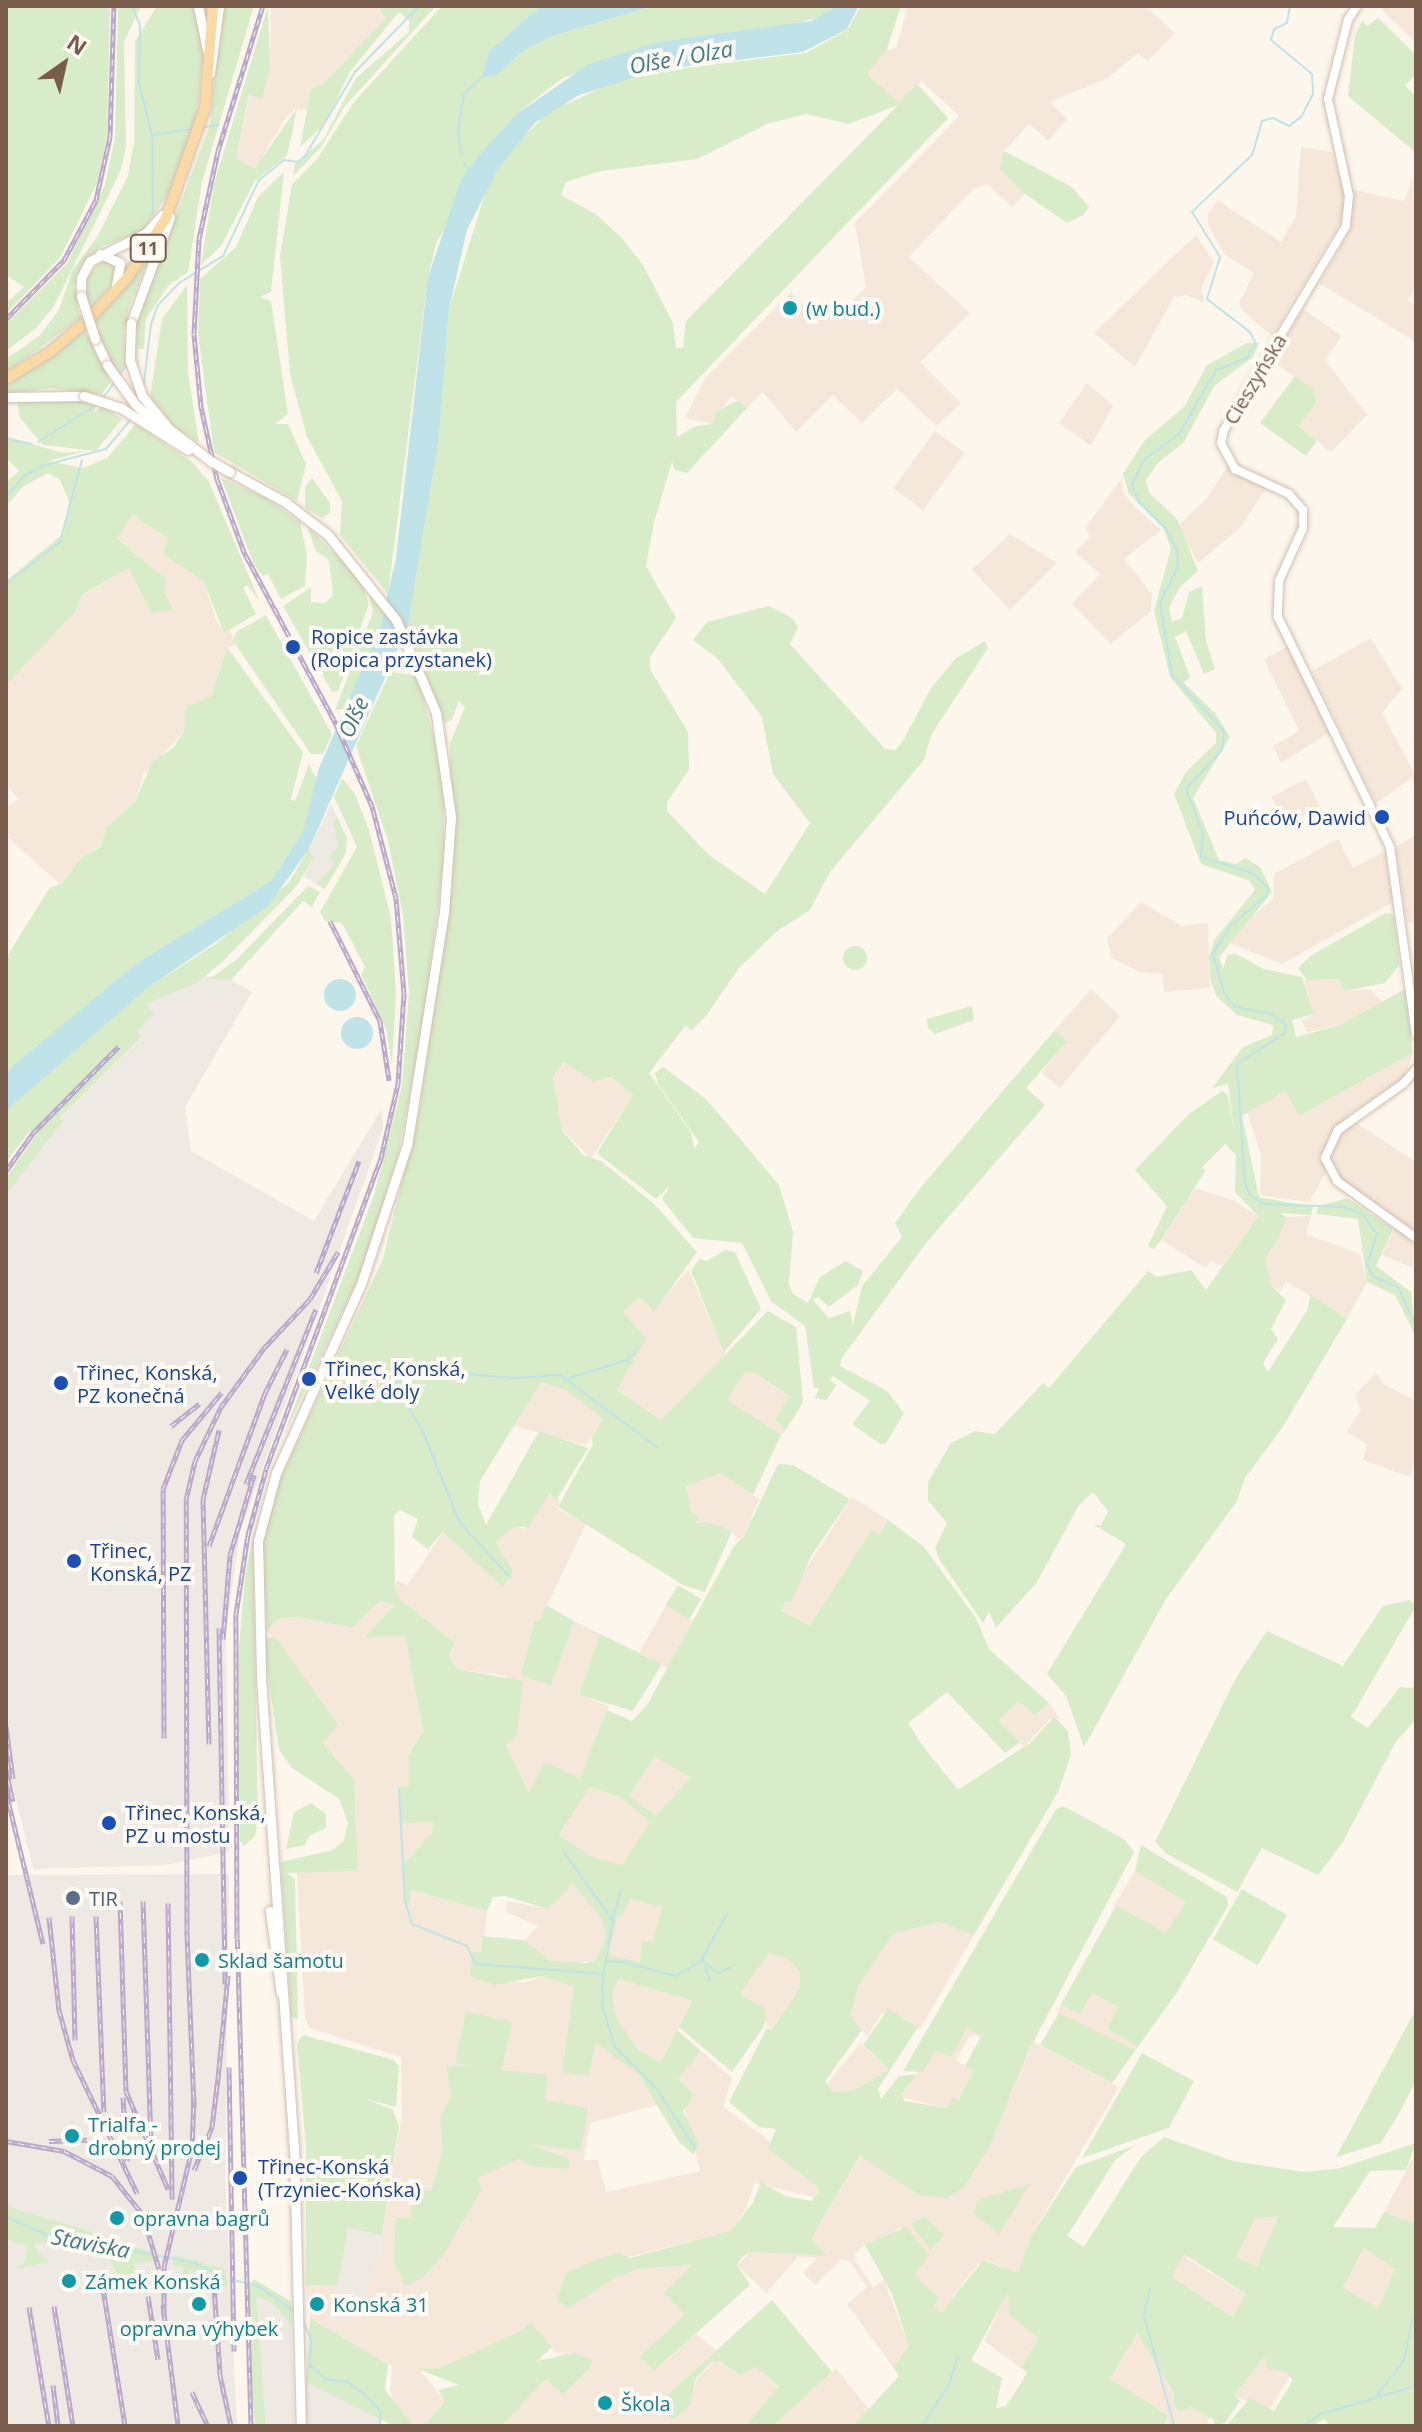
<!DOCTYPE html>
<html>
<head>
<meta charset="utf-8">
<style>
  body { margin:0 }
  #map { position:relative; width:1422px; height:2432px; overflow:hidden; background:#fdf6ec; font-family:"Open Sans",sans-serif }
  div>[style] { position:absolute }
  .residential>* { inset:0; background:#f5e8da; transform-origin:0 0 }
  .industrial>* { inset:0; background:#efe9e4 }
  .green>* { inset:0; background:#d8ecc9; transform-origin:0 0 }
  .round { border-radius:50% }
  .water>* { inset:0; background:#bfe3e8 }
  .stream>* { height:2px; margin:-1px; padding:0 1px; transform-origin:1px; border-radius:1px; background:#bfe3e8 }
  .roads { filter:drop-shadow(0 0 2px #d1beb0) drop-shadow(0 0 2px #d1beb0) }
  .tertiary>* { height:8px; margin:-4px; padding:0 4px; transform-origin:4px; border-radius:4px; background:#fff }
  .secondary>* { height:9px; margin:-4.5px; padding:0 4.5px; transform-origin:4.5px; border-radius:4.5px; background:#fff }
  .primary>* { height:10px; margin:-5px; padding:0 5px; transform-origin:5px; border-radius:5px; background:#fbd9a5 }
  .rail>* { height:5px; margin-top:-2.5px; transform-origin:0; background:repeating-linear-gradient(90deg,#fffaf3 0 6px,#b9a8c9 0 12px); box-sizing:border-box; border-block:2px solid #b9a8c9 }
  .bridges { filter:drop-shadow(0 0 2px #d6c0b0) drop-shadow(0 0 2px #d6c0b0) }
  .secondary-bridge>* { height:9px; margin:-4.5px; padding:0 4.5px; transform-origin:4.5px; border-radius:4.5px; background:#fff }
  .dots>* { width:22px; height:22px; translate:-50% -50%; box-sizing:border-box; border:4px solid #fffaf3; border-radius:50% }
  span { translate:-50% -50%; white-space:nowrap; text-align:center; line-height:1.15; -webkit-text-stroke:8px #fffaf3; paint-order:stroke }
  .shield-label span { padding:2px 6px; background:#fffaf3; border:2px solid; border-radius:6px; -webkit-text-stroke-width:0 }
  .shield-label { font-size:18px; color:#7a5c4d; font-weight:700 }
  .culture-label { font-size:20px; color:#0d838f }
  .left { translate:0 -50%; text-align:left }
  .street-label { font-size:20px; color:#7a5c4d }
  .transit-label { font-size:20px; color:#164399 }
  .right { translate:-100% -50%; text-align:right }
  .service-label { font-size:20px; color:#4e5e75 }
  .water-label { font-size:22px; color:#437c86; font-style:italic }
  .frame { position:absolute; inset:0; border:8px solid #7a5c4d; pointer-events:none }
  .north { position:absolute; left:24px; top:24px; width:80px; height:80px; -webkit-text-stroke:6px #fffaf3; paint-order:stroke; rotate:34deg; font-size:22px; font-weight:700; line-height:32px; text-align:center; color:#7a5c4d }
  .north::after { content:''; display:block; margin:auto; width:28px; height:36px; background:#7a5c4d; clip-path:polygon(50% 0,100% 100%,50% 72%,0 100%) }
</style>
</head>
<body>
<div id="map">
  <div class="residential">
    <div style="clip-path:polygon(271px 6px,377px 6px,386px 18px,322px 85px,311px 88px,307px 110px,295px 109px,284px 120px,255px 169px,236px 159px,250px 95px,270px 68px)"></div>
    <div style="clip-path:polygon(908px 6px,1145px 6px,1175px 33px,1148px 61px,1138px 53px,1108px 78px,1050px 102px,1067px 119px,1048px 141px,1029px 124px,1004px 151px,999px 169px,1025px 194px,1012px 207px,987px 184px,973px 189px,909px 257px,970px 313px,920px 362px,961px 403px,937px 426px,897px 389px,862px 423px,833px 395px,796px 432px,763px 392px,747px 408px,731px 396px,713px 424px,685px 418px,705px 378px,791px 292px,814px 317px,829px 303px,834px 319px,866px 287px,855px 223px,959px 116px,921px 81px,899px 104px,866px 74px,882px 51px,896px 48px)"></div>
    <div style="clip-path:polygon(1382px 6px,1416px 6px,1416px 43px,1382px 10px)"></div>
    <div style="clip-path:polygon(1301px 147px,1332px 152px,1346px 196px,1343px 218px,1272px 336px,1242px 310px,1239px 303px,1254px 273px,1224px 254px,1208px 225px,1208px 214px,1217px 200px,1281px 242px,1296px 216px)"></div>
    <div style="clip-path:polygon(1413px 176px,1416px 288px,1408px 300px,1416px 306px,1416px 342px,1320px 284px,1345px 239px,1355px 190px,1404px 201px)"></div>
    <div style="clip-path:polygon(1196px 235px,1214px 262px,1201px 288px,1204px 303px,1187px 295px,1174px 297px,1135px 367px,1094px 333px)"></div>
    <div style="clip-path:polygon(1303px 309px,1342px 336px,1325px 360px,1367px 415px,1331px 452px,1298px 426px,1317px 403px,1313px 389px,1272px 361px)"></div>
    <div style="clip-path:polygon(1087px 383px,1113px 406px,1091px 446px,1059px 423px)"></div>
    <div style="left:935px;top:431px;width:37px;height:71px;rotate:36deg"></div>
    <div style="clip-path:polygon(1228px 466px,1267px 487px,1240px 528px,1198px 563px,1178px 526px,1208px 497px)"></div>
    <div style="clip-path:polygon(1122px 478px,1123px 492px,1134px 506px,1161px 530px,1124px 559px,1152px 594px,1151px 611px,1111px 644px,1072px 604px,1100px 574px,1075px 552px,1090px 537px,1085px 528px)"></div>
    <div style="clip-path:polygon(133px 515px,169px 540px,163px 554px,204px 582px,216px 620px,224px 633px,230px 629px,235px 645px,226px 648px,211px 697px,187px 707px,184px 732px,143px 775px,135px 802px,107px 827px,100px 846px,81px 858px,60px 884px,6px 836px,6px 808px,18px 799px,6px 783px,6px 685px,76px 611px,82px 596px,129px 568px,151px 613px,166px 579px,117px 537px)"></div>
    <div style="clip-path:polygon(1010px 534px,1057px 563px,1010px 610px,972px 570px)"></div>
    <div style="clip-path:polygon(1371px 638px,1402px 689px,1382px 713px,1416px 776px,1416px 786px,1412px 778px,1376px 803px,1312px 671px)"></div>
    <div style="clip-path:polygon(1289px 646px,1332px 731px,1281px 763px,1273px 746px,1299px 731px,1264px 659px)"></div>
    <div style="left:1306px;top:779px;width:31px;height:39px;rotate:63deg"></div>
    <div style="clip-path:polygon(1416px 835px,1416px 922px,1407px 923px,1396px 847px)"></div>
    <div style="clip-path:polygon(1338px 839px,1353px 868px,1385px 851px,1393px 902px,1282px 964px,1230px 943px,1240px 926px,1273px 899px,1274px 874px)"></div>
    <div style="clip-path:polygon(1141px 902px,1182px 926px,1208px 923px,1210px 988px,1164px 992px,1163px 974px,1140px 972px,1111px 958px,1107px 938px)"></div>
    <div style="clip-path:polygon(1338px 979px,1345px 991px,1371px 989px,1382px 1002px,1340px 1025px,1307px 1032px,1302px 1021px,1314px 1014px,1304px 980px)"></div>
    <div style="clip-path:polygon(1091px 989px,1120px 1016px,1060px 1088px,1041px 1073px,1067px 1042px,1055px 1030px)"></div>
    <div style="clip-path:polygon(1413px 1053px,1403px 1079px,1346px 1116px,1416px 1162px,1413px 1268px,1382px 1255px,1397px 1222px,1328px 1169px,1309px 1202px,1260px 1195px,1261px 1154px,1247px 1111px,1285px 1091px,1299px 1116px)"></div>
    <div style="clip-path:polygon(566px 1061px,606px 1080px,609px 1077px,633px 1095px,591px 1159px,562px 1129px,553px 1077px)"></div>
    <div style="clip-path:polygon(1195px 1188px,1233px 1200px,1258px 1216px,1222px 1266px,1211px 1261px,1206px 1268px,1161px 1240px)"></div>
    <div style="clip-path:polygon(1311px 1216px,1306px 1234px,1360px 1254px,1367px 1282px,1347px 1319px,1286px 1281px,1281px 1291px,1272px 1286px,1264px 1258px,1286px 1217px)"></div>
    <div style="clip-path:polygon(688px 1269px,726px 1355px,661px 1420px,617px 1390px,645px 1338px,622px 1312px,639px 1296px,653px 1312px)"></div>
    <div style="clip-path:polygon(744px 1372px,757px 1374px,789px 1397px,776px 1423px,786px 1430px,781px 1435px,726px 1401px)"></div>
    <div style="clip-path:polygon(1376px 1373px,1384px 1385px,1416px 1400px,1416px 1459px,1410px 1477px,1363px 1460px,1367px 1444px,1347px 1432px,1361px 1410px,1355px 1395px)"></div>
    <div style="clip-path:polygon(540px 1382px,567px 1391px,603px 1418px,586px 1445px,514px 1426px)"></div>
    <div style="clip-path:polygon(720px 1473px,759px 1499px,744px 1536px,737px 1540px,732px 1531px,694px 1524px,685px 1494px,689px 1480px)"></div>
    <div style="clip-path:polygon(549px 1494px,559px 1500px,558px 1509px,586px 1524px,539px 1622px,534px 1621px,521px 1674px,551px 1686px,574px 1621px,600px 1634px,579px 1695px,609px 1706px,580px 1778px,529px 1793px,506px 1744px,507px 1676px,457px 1669px,449px 1657px,454px 1642px,400px 1599px,395px 1588px,396px 1580px,408px 1585px,443px 1532px,502px 1587px,495px 1542px,515px 1527px,525px 1529px)"></div>
    <div style="clip-path:polygon(852px 1497px,888px 1520px,879px 1535px,871px 1532px,810px 1625px,780px 1610px)"></div>
    <div style="clip-path:polygon(380px 1601px,394px 1605px,366px 1636px,405px 1636px,423px 1732px,408px 1755px,409px 1786px,401px 1822px,433px 1821px,432px 1833px,404px 1863px,410px 1890px,487px 1911px,483px 1952px,471px 1975px,524px 1983px,542px 1976px,574px 1987px,595px 2042px,630px 2065px,661px 2104px,590px 2123px,584px 2160px,598px 2160px,606px 2192px,700px 2171px,677px 2078px,701px 2051px,732px 2078px,723px 2107px,766px 2138px,772px 2144px,768px 2149px,820px 2189px,814px 2197px,754px 2183px,746px 2209px,731px 2231px,566px 2273px,557px 2301px,569px 2308px,614px 2278px,638px 2269px,694px 2265px,685px 2315px,655px 2371px,696px 2334px,716px 2350px,656px 2405px,673px 2420px,691px 2399px,697px 2378px,716px 2360px,741px 2376px,755px 2367px,779px 2388px,745px 2426px,501px 2426px,564px 2352px,556px 2353px,530px 2321px,523px 2330px,437px 2369px,418px 2368px,445px 2401px,424px 2426px,414px 2426px,397px 2409px,390px 2392px,392px 2366px,310px 2318px,306px 2285px,337px 2286px,330px 2318px,352px 2323px,378px 2260px,402px 2115px,401px 2057px,309px 2028px,305px 2017px,297px 1872px,358px 1871px,354px 1779px,323px 1742px,337px 1725px,267px 1630px,278px 1619px,298px 1617px,352px 1628px)"></div>
    <div style="left:666px;top:1606px;width:32px;height:53px;rotate:30deg"></div>
    <div style="clip-path:polygon(1018px 1701px,1035px 1715px,1049px 1703px,1060px 1719px,1050px 1719px,1024px 1747px,999px 1721px)"></div>
    <div style="clip-path:polygon(655px 1755px,690px 1778px,656px 1816px,629px 1797px)"></div>
    <div style="clip-path:polygon(590px 1787px,622px 1798px,651px 1822px,622px 1865px,589px 1856px,559px 1835px)"></div>
    <div style="left:1135px;top:1871px;width:60px;height:40px;rotate:31deg"></div>
    <div style="clip-path:polygon(573px 1884px,603px 1921px,606px 1939px,594px 1961px,571px 1964px,551px 1961px,523px 1942px,538px 1926px,506px 1912px,507px 1901px,548px 1909px)"></div>
    <div style="clip-path:polygon(631px 1899px,662px 1907px,653px 1943px,643px 1941px,641px 1962px,609px 1955px,617px 1916px)"></div>
    <div style="clip-path:polygon(939px 1922px,974px 1935px,920px 2029px,905px 2018px,882px 2013px,867px 2037px,851px 2016px,858px 1987px,893px 1934px)"></div>
    <div style="clip-path:polygon(769px 1952px,788px 1959px,800px 1972px,800px 1987px,772px 2030px,740px 1994px)"></div>
    <div style="clip-path:polygon(620px 1979px,693px 2001px,661px 2063px,637px 2048px,617px 2019px,612px 1995px)"></div>
    <div style="clip-path:polygon(1091px 1993px,1118px 2007px,1107px 2029px,1137px 2045px,1134px 2050px,1057px 2013px,1061px 2004px,1080px 2013px)"></div>
    <div style="clip-path:polygon(967px 2028px,981px 2036px,970px 2035px,956px 2060px,973px 2071px,959px 2100px,947px 2108px,900px 2097px,936px 2050px)"></div>
    <div style="clip-path:polygon(1033px 2042px,1119px 2087px,1031px 2236px,1018px 2274px,987px 2260px,978px 2264px,941px 2313px,934px 2307px,938px 2297px,913px 2275px,901px 2227px,875px 2245px,865px 2245px,854px 2254px,855px 2260px,873px 2287px,884px 2280px,909px 2346px,893px 2367px,847px 2304px,867px 2287px,849px 2261px,841px 2260px,815px 2285px,803px 2273px,817px 2258px,798px 2257px,766px 2293px,737px 2265px,751px 2252px,826px 2256px,811px 2239px,861px 2156px,920px 2196px,949px 2198px,963px 2189px,990px 2146px)"></div>
    <div style="clip-path:polygon(860px 2043px,889px 2069px,854px 2090px,833px 2092px,825px 2086px)"></div>
    <div style="clip-path:polygon(1416px 2152px,1416px 2224px,1384px 2212px)"></div>
    <div style="clip-path:polygon(1279px 2217px,1257px 2266px,1236px 2258px,1255px 2218px)"></div>
    <div style="clip-path:polygon(1365px 2247px,1395px 2269px,1378px 2308px,1343px 2289px)"></div>
    <div style="clip-path:polygon(1185px 2252px,1188px 2259px,1247px 2295px,1233px 2317px,1170px 2277px)"></div>
    <div style="clip-path:polygon(1008px 2292px,1017px 2318px,1038px 2337px,1021px 2368px,984px 2341px)"></div>
    <div style="clip-path:polygon(1137px 2333px,1176px 2395px,1173px 2405px,1180px 2412px,1190px 2407px,1210px 2418px,1205px 2426px,1166px 2426px,1168px 2415px,1109px 2379px)"></div>
    <div style="clip-path:polygon(1265px 2355px,1290px 2376px,1270px 2408px,1234px 2397px)"></div>
    <div style="clip-path:polygon(836px 2369px,870px 2410px,853px 2426px,773px 2426px)"></div>
  </div>
  <div class="industrial">
    <div style="clip-path:polygon(331px 804px,337px 816px,333px 822px,338px 841px,335px 864px,316px 884px,304px 876px,314px 858px,309px 849px)"></div>
    <div style="clip-path:polygon(206px 976px,231px 980px,252px 992px,185px 1107px,191px 1151px,314px 1221px,382px 1108px,383px 1128px,240px 1533px,226px 1631px,229px 1852px,165px 1865px,33px 1869px,6px 1758px,6px 1195px,60px 1117px,142px 1038px,136px 1031px,146px 1004px)"></div>
    <div style="clip-path:polygon(229px 1874px,225px 2176px,237px 2426px,6px 2426px,6px 1875px)"></div>
    <div style="clip-path:polygon(348px 2227px,382px 2235px,378px 2260px,352px 2323px,330px 2318px)"></div>
    <div style="clip-path:polygon(255px 2295px,272px 2303px,291px 2325px,294px 2426px,266px 2426px)"></div>
    <div style="clip-path:polygon(306px 2382px,378px 2411px,380px 2426px,306px 2426px)"></div>
  </div>
  <div class="green">
    <div style="clip-path:polygon(6px 6px,110px 6px,107px 137px,97px 183px,60px 258px,6px 314px,6px 303px,24px 287px,6px 275px)"></div>
    <div style="clip-path:polygon(118px 6px,141px 6px,124px 42px,126px 146px,121px 170px,54px 306px,36px 328px,6px 351px,6px 324px,67px 263px,105px 185px,115px 137px)"></div>
    <div style="clip-path:polygon(157px 6px,194px 6px,204px 50px,196px 116px,171px 190px,143px 231px,100px 247px,82px 263px,74px 285px,80px 318px,6px 373px,6px 359px,39px 336px,59px 310px,72px 271px,97px 237px,128px 176px,134px 142px,135px 41px)"></div>
    <div style="clip-path:polygon(222px 6px,254px 6px,202px 182px,188px 272px,168px 286px,146px 319px,144px 349px,138px 349px,139px 371px,135px 348px,137px 319px,210px 125px)"></div>
    <div style="clip-path:polygon(268px 6px,270px 68px,262px 99px,249px 95px,236px 159px,255px 168px,297px 108px,291px 138px,287px 155px,255px 181px,221px 246px,201px 265px,214px 184px)"></div>
    <div style="clip-path:polygon(377px 6px,436px 6px,345px 106px,321px 147px,293px 176px,295px 164px,323px 140px,356px 78px,409px 32px,409px 20px,399px 12px,349px 73px,326px 123px,300px 147px,311px 88px,322px 85px,386px 18px)"></div>
    <div style="clip-path:polygon(442px 6px,541px 6px,489px 51px,498px 74px,523px 51px,553px 36px,653px 6px,838px 6px,826px 15px,791px 25px,659px 42px,561px 79px,518px 113px,437px 241px,428px 277px,388px 594px,340px 535px,342px 501px,307px 437px,290px 374px,280px 256px,292px 185px,317px 159px,354px 102px)"></div>
    <div style="clip-path:polygon(evenodd,861px 6px,901px 6px,887px 49px,867px 74px,899px 103px,917px 84px,948px 118px,676px 402px,677px 437px,696px 426px,713px 424px,715px 414px,730px 404px,738px 401px,747px 408px,687px 473px,675px 470px,672px 462px,654px 522px,646px 566px,676px 618px,650px 657px,650px 669px,688px 732px,689px 770px,667px 802px,667px 811px,709px 855px,765px 894px,810px 823px,773px 774px,762px 717px,718px 659px,693px 640px,707px 622px,769px 606px,792px 618px,798px 627px,790px 644px,885px 749px,895px 750px,903px 741px,931px 688px,955px 659px,985px 641px,988px 648px,931px 735px,924px 760px,830px 872px,810px 910px,776px 932px,739px 968px,706px 1016px,691px 1031px,686px 1025px,649px 1073px,691px 1132px,694px 1149px,699px 1142px,658px 1084px,655px 1073px,663px 1067px,706px 1099px,779px 1185px,793px 1232px,789px 1285px,793px 1294px,808px 1303px,820px 1277px,846px 1261px,863px 1271px,858px 1285px,829px 1307px,818px 1297px,813px 1300px,829px 1318px,850px 1311px,853px 1325px,862px 1286px,902px 1237px,895px 1223px,921px 1187px,1055px 1030px,1067px 1042px,1026px 1088px,1045px 1105px,927px 1242px,841px 1359px,840px 1366px,887px 1391px,904px 1413px,886px 1443px,880px 1444px,852px 1424px,870px 1401px,833px 1376px,830px 1380px,837px 1385px,826px 1400px,815px 1398px,819px 1388px,814px 1388px,805px 1326px,771px 1301px,742px 1243px,693px 1238px,662px 1199px,670px 1185px,656px 1199px,597px 1153px,633px 1095px,610px 1077px,594px 1082px,564px 1062px,553px 1077px,562px 1130px,583px 1155px,601px 1161px,654px 1204px,697px 1252px,654px 1312px,639px 1297px,623px 1312px,646px 1338px,617px 1390px,661px 1420px,768px 1311px,796px 1327px,803px 1402px,786px 1430px,775px 1421px,789px 1396px,757px 1374px,745px 1372px,727px 1400px,781px 1435px,753px 1495px,720px 1473px,686px 1486px,691px 1512px,699px 1517px,695px 1524px,707px 1522px,732px 1531px,705px 1592px,683px 1585px,558px 1507px,593px 1444px,591px 1438px,603px 1419px,567px 1391px,541px 1382px,480px 1481px,478px 1504px,486px 1525px,539px 1431px,588px 1448px,557px 1499px,549px 1494px,529px 1527px,515px 1527px,495px 1542px,513px 1571px,502px 1587px,443px 1532px,428px 1549px,412px 1537px,418px 1519px,400px 1510px,394px 1515px,395px 1588px,400px 1599px,454px 1642px,449px 1656px,457px 1669px,523px 1681px,517px 1736px,506px 1744px,529px 1793px,545px 1762px,580px 1778px,607px 1710px,632px 1721px,647px 1705px,734px 1546px,744px 1536px,778px 1464px,793px 1465px,850px 1499px,811px 1556px,792px 1601px,785px 1601px,781px 1611px,810px 1625px,871px 1531px,879px 1535px,888px 1520px,924px 1547px,976px 1618px,989px 1649px,1049px 1703px,1035px 1715px,1018px 1701px,999px 1721px,1020px 1742px,1005px 1753px,947px 1692px,908px 1723px,922px 1745px,958px 1790px,1030px 1743px,1054px 1717px,1068px 1731px,1071px 1755px,1058px 1792px,974px 1935px,939px 1922px,893px 1934px,858px 1987px,851px 2016px,862px 2030px,825px 2081px,833px 2092px,854px 2090px,889px 2069px,863px 2045px,888px 2009px,918px 2027px,878px 2089px,881px 2099px,899px 2076px,918px 2074px,902px 2093px,904px 2101px,947px 2108px,952px 2097px,959px 2100px,973px 2071px,965px 2066px,981px 2036px,967px 2028px,951px 2057px,936px 2051px,923px 2072px,903px 2071px,1056px 1809px,1063px 1806px,1091px 1821px,1125px 1840px,1134px 1852px,1029px 2050px,990px 2146px,963px 2189px,948px 2198px,920px 2196px,860px 2156px,811px 2239px,827px 2256px,752px 2252px,742px 2257px,737px 2265px,750px 2285px,654px 2371px,639px 2357px,685px 2315px,664px 2293px,693px 2265px,638px 2269px,614px 2278px,569px 2308px,557px 2301px,566px 2273px,597px 2259px,619px 2253px,630px 2258px,730px 2231px,753px 2203px,761px 2182px,785px 2196px,812px 2201px,820px 2189px,768px 2149px,776px 2129px,759px 2127px,729px 2102px,767px 2028px,772px 2030px,800px 1987px,800px 1972px,788px 1959px,769px 1953px,740px 1994px,766px 2010px,764px 2026px,732px 2072px,679px 2027px,693px 2001px,619px 1979px,612px 1995px,617px 2019px,637px 2048px,661px 2063px,677px 2030px,701px 2051px,678px 2078px,694px 2096px,683px 2111px,698px 2142px,694px 2155px,679px 2142px,639px 2075px,596px 2043px,588px 2076px,562px 2072px,574px 1987px,542px 1976px,495px 1985px,477px 1979px,470px 1975px,472px 1953px,482px 1952px,482px 1936px,523px 1940px,551px 1961px,586px 1963px,594px 1961px,606px 1939px,603px 1921px,573px 1884px,548px 1909px,505px 1896px,493px 1897px,487px 1911px,411px 1890px,409px 1905px,403px 1903px,404px 1863px,432px 1833px,433px 1822px,401px 1823px,400px 1787px,409px 1786px,408px 1755px,423px 1732px,405px 1636px,365px 1637px,394px 1605px,380px 1601px,352px 1628px,298px 1617px,278px 1619px,267px 1630px,261px 1542px,273px 1494px,383px 1259px,419px 1112px,452px 884px,450px 743px,465px 707px,459px 701px,452px 720px,445px 723px,408px 626px,439px 438px,449px 309px,494px 165px,549px 112px,612px 83px,655px 72px,806px 53px,848px 29px,861px 6px,898px 105px,686px 321px,683px 348px,676px 348px,673px 323px,643px 265px,622px 238px,597px 215px,561px 195px,566px 182px,601px 171px,697px 159px,767px 124px,807px 114px,849px 124px,898px 105px,861px 6px,655px 1756px,690px 1778px,656px 1816px,629px 1796px,655px 1756px,861px 6px,590px 1787px,622px 1798px,650px 1822px,622px 1865px,590px 1856px,559px 1835px,590px 1787px,861px 6px,630px 1899px,662px 1907px,653px 1942px,642px 1941px,640px 1962px,609px 1955px,617px 1916px,623px 1915px,630px 1899px)"></div>
    <div style="clip-path:polygon(1378px 18px,1416px 55px,1416px 75px,1405px 85px,1416px 97px,1416px 153px,1348px 96px,1355px 36px,1362px 21px,1367px 26px)"></div>
    <div style="clip-path:polygon(1004px 151px,1072px 187px,1089px 207px,1083px 215px,1067px 223px,1025px 194px,999px 169px)"></div>
    <div style="clip-path:polygon(284px 172px,271px 292px,260px 297px,271px 301px,288px 414px,275px 424px,288px 424px,306px 464px,297px 501px,214px 452px,198px 334px,200px 279px,236px 247px,258px 197px)"></div>
    <div style="clip-path:polygon(152px 252px,129px 307px,124px 333px,128px 363px,118px 373px,93px 323px)"></div>
    <div style="clip-path:polygon(103px 259px,116px 264px,113px 282px,89px 310px,86px 278px)"></div>
    <div style="clip-path:polygon(187px 285px,188px 372px,199px 443px,172px 425px,150px 397px,162px 319px)"></div>
    <div style="clip-path:polygon(85px 330px,111px 382px,101px 395px,50px 388px,6px 394px,6px 387px)"></div>
    <div style="clip-path:polygon(1247px 343px,1259px 343px,1253px 357px,1214px 386px,1184px 442px,1158px 463px,1146px 480px,1149px 493px,1177px 519px,1198px 571px,1180px 587px,1169px 608px,1172px 622px,1182px 618px,1189px 592px,1202px 586px,1206px 641px,1215px 669px,1204px 674px,1186px 631px,1175px 637px,1190px 677px,1184px 683px,1215px 713px,1230px 737px,1193px 798px,1219px 860px,1236px 864px,1245px 858px,1260px 867px,1272px 892px,1219px 957px,1223px 968px,1227px 956px,1234px 953px,1264px 969px,1302px 977px,1314px 1014px,1292px 1020px,1296px 1037px,1340px 1025px,1405px 989px,1413px 1053px,1299px 1116px,1285px 1091px,1242px 1116px,1259px 1197px,1313px 1207px,1311px 1215px,1281px 1213px,1286px 1217px,1279px 1238px,1265px 1258px,1272px 1286px,1286px 1300px,1271px 1329px,1278px 1339px,1263px 1363px,1268px 1372px,1308px 1309px,1310px 1294px,1347px 1319px,1282px 1428px,1245px 1478px,1237px 1501px,1166px 1599px,1084px 1747px,1066px 1696px,1047px 1674px,1126px 1544px,1094px 1525px,1101px 1525px,1108px 1511px,1093px 1492px,1079px 1505px,1037px 1582px,996px 1628px,989px 1612px,983px 1623px,939px 1559px,935px 1548px,947px 1523px,928px 1501px,928px 1482px,951px 1443px,975px 1431px,995px 1434px,1043px 1383px,1049px 1388px,1148px 1271px,1157px 1277px,1191px 1270px,1206px 1290px,1258px 1216px,1235px 1192px,1236px 1155px,1225px 1144px,1201px 1168px,1206px 1170px,1161px 1240px,1154px 1249px,1148px 1246px,1167px 1206px,1135px 1170px,1189px 1114px,1222px 1091px,1228px 1095px,1234px 1130px,1228px 1084px,1212px 1088px,1243px 1047px,1272px 1035px,1273px 1025px,1237px 1015px,1217px 997px,1211px 983px,1209px 956px,1215px 939px,1255px 890px,1250px 881px,1201px 864px,1174px 794px,1186px 772px,1216px 743px,1216px 733px,1170px 677px,1154px 611px,1171px 548px,1163px 528px,1129px 494px,1123px 474px,1145px 440px,1185px 406px,1207px 365px)"></div>
    <div style="clip-path:polygon(1295px 376px,1313px 389px,1317px 403px,1298px 426px,1317px 441px,1306px 456px,1260px 423px)"></div>
    <div style="clip-path:polygon(59px 397px,96px 404px,94px 413px,102px 405px,122px 419px,96px 451px,43px 445px,20px 418px,17px 402px)"></div>
    <div style="clip-path:polygon(136px 424px,192px 462px,209px 482px,260px 602px,247px 585px,243px 587px,256px 614px,224px 633px,204px 582px,163px 554px,168px 539px,133px 515px,117px 538px,166px 579px,164px 591px,173px 610px,151px 613px,129px 568px,82px 595px,76px 611px,6px 685px,6px 581px,64px 533px,69px 501px,60px 480px,48px 473px,24px 486px,6px 506px,6px 482px,19px 471px,6px 458px,6px 436px,62px 453px,86px 451px,49px 461px,83px 468px,107px 458px)"></div>
    <div style="clip-path:polygon(221px 478px,266px 498px,300px 522px,307px 555px,305px 586px,281px 599px,268px 574px,263px 576px,254px 565px)"></div>
    <div style="clip-path:polygon(312px 478px,330px 503px,330px 513px,322px 518px,305px 508px,305px 487px)"></div>
    <div style="clip-path:polygon(307px 526px,360px 579px,369px 604px,338px 691px,332px 692px,283px 606px,311px 587px,311px 602px,325px 603px,333px 596px,329px 560px,316px 551px)"></div>
    <div style="clip-path:polygon(367px 588px,383px 612px,380px 628px,347px 709px,335px 710px,373px 612px)"></div>
    <div style="clip-path:polygon(266px 615px,332px 734px,323px 754px,311px 754px,233px 641px,236px 632px)"></div>
    <div style="clip-path:polygon(227px 647px,303px 752px,291px 799px,295px 801px,309px 764px,317px 780px,304px 832px,271px 881px,140px 961px,6px 1075px,6px 958px,50px 887px,61px 884px,81px 858px,100px 847px,107px 827px,135px 802px,152px 762px,174px 747px,184px 732px,186px 707px,211px 696px)"></div>
    <div style="clip-path:polygon(390px 672px,415px 675px,420px 686px,439px 758px,444px 800px,444px 859px,422px 1029px,399px 1150px,364px 1266px,282px 1439px,374px 1195px,402px 1085px,409px 993px,403px 916px,388px 841px,356px 746px)"></div>
    <div style="clip-path:polygon(342px 778px,355px 794px,369px 830px,391px 918px,396px 993px,392px 1064px,386px 1029px,361px 974px,365px 967px,342px 923px,325px 921px,320px 912px,357px 847px,334px 797px)"></div>
    <div style="clip-path:polygon(337px 816px,347px 838px,346px 853px,325px 889px,316px 884px,335px 864px,329px 857px,338px 846px,333px 822px)"></div>
    <div style="clip-path:polygon(309px 849px,314px 858px,295px 888px,222px 962px,197px 983px,146px 1004px,154px 1014px,137px 1031px,142px 1037px,60px 1117px,63px 1121px,6px 1195px,6px 1178px,38px 1132px,30px 1131px,6px 1162px,6px 1111px,150px 986px,217px 943px,289px 882px)"></div>
    <div style="clip-path:polygon(308px 886px,320px 892px,312px 907px,303px 901px,231px 980px,210px 979px,237px 959px)"></div>
    <div style="clip-path:polygon(1386px 913px,1392px 914px,1395px 924px,1399px 965px,1385px 983px,1345px 991px,1338px 979px,1307px 980px,1298px 968px,1310px 956px)"></div>
    <div class="round" style="left:843px;top:946px;width:24px;height:24px"></div>
    <div style="clip-path:polygon(972px 1006px,974px 1020px,935px 1034px,928px 1028px,927px 1019px)"></div>
    <div style="clip-path:polygon(1347px 1198px,1393px 1229px,1376px 1266px,1411px 1292px,1416px 1337px,1395px 1295px,1367px 1282px,1358px 1219px,1316px 1214px,1319px 1206px)"></div>
    <div style="clip-path:polygon(725px 1250px,735px 1252px,761px 1309px,724px 1352px,691px 1271px,699px 1259px,707px 1261px)"></div>
    <div style="clip-path:polygon(257px 1517px,253px 1554px,258px 1821px,255px 1836px,244px 1846px,240px 1841px,237px 1668px,245px 1576px)"></div>
    <div style="left:678px;top:1585px;width:27px;height:24px;rotate:31deg"></div>
    <div style="clip-path:polygon(1410px 1600px,1416px 1606px,1351px 1717px,1368px 1728px,1400px 1687px,1412px 1688px,1416px 1682px,1416px 1719px,1395px 1743px,1343px 1842px,1318px 1875px,1262px 1848px,1237px 1892px,1167px 1854px,1155px 1842px,1237px 1676px,1267px 1631px,1343px 1666px,1383px 1606px)"></div>
    <div style="clip-path:polygon(546px 1605px,574px 1621px,551px 1686px,521px 1675px,534px 1621px,539px 1621px)"></div>
    <div style="clip-path:polygon(600px 1634px,662px 1664px,633px 1711px,579px 1695px)"></div>
    <div style="clip-path:polygon(269px 1637px,277px 1639px,338px 1725px,323px 1743px,354px 1779px,358px 1871px,287px 1873px,295px 1879px,298px 2019px,291px 2017px,281px 1862px,333px 1850px,344px 1840px,348px 1823px,339px 1799px,292px 1768px,279px 1750px,267px 1669px,264px 1643px)"></div>
    <div style="clip-path:polygon(311px 1803px,326px 1814px,326px 1828px,309px 1836px,305px 1845px,286px 1849px,294px 1812px)"></div>
    <div style="clip-path:polygon(1141px 1845px,1227px 1897px,1228px 1906px,1176px 1994px,1112px 2083px,1040px 2045px,1059px 2013px,1135px 2050px,1136px 2045px,1107px 2029px,1118px 2007px,1092px 1993px,1080px 2014px,1061px 2004px,1116px 1906px,1166px 1933px,1186px 1902px,1135px 1871px)"></div>
    <div style="left:1242px;top:1889px;width:52px;height:58px;rotate:30deg"></div>
    <div style="clip-path:polygon(1416px 2009px,1416px 2080px,1401px 2110px,1381px 2143px,1336px 2157px)"></div>
    <div style="left:466px;top:2012px;width:47px;height:52px;rotate:12deg"></div>
    <div style="clip-path:polygon(303px 2035px,394px 2060px,399px 2066px,396px 2107px,366px 2099px,393px 2110px,399px 2126px,382px 2235px,348px 2228px,337px 2286px,306px 2285px,306px 2147px,297px 2043px)"></div>
    <div style="clip-path:polygon(1142px 2053px,1194px 2081px,1169px 2128px,1082px 2158px)"></div>
    <div style="clip-path:polygon(452px 2065px,548px 2075px,545px 2100px,588px 2108px,581px 2151px,529px 2144px,569px 2159px,568px 2169px,530px 2166px,519px 2159px,477px 2178px,482px 2189px,443px 2255px,422px 2278px,405px 2286px,394px 2261px,396px 2217px,411px 2218px,414px 2189px,431px 2191px,443px 2151px,440px 2120px,451px 2095px,447px 2067px)"></div>
    <div style="clip-path:polygon(evenodd,1164px 2137px,1233px 2161px,1305px 2172px,1341px 2168px,1416px 2143px,1406px 2170px,1370px 2171px,1333px 2227px,1375px 2228px,1384px 2212px,1416px 2224px,1416px 2426px,1331px 2426px,1324px 2419px,1312px 2426px,1226px 2426px,1250px 2398px,1274px 2411px,1293px 2380px,1286px 2372px,1267px 2368px,1265px 2356px,1234px 2396px,1240px 2401px,1225px 2423px,1214px 2426px,1214px 2420px,1190px 2407px,1180px 2412px,1173px 2405px,1175px 2394px,1137px 2333px,1110px 2379px,1168px 2415px,1165px 2426px,853px 2426px,899px 2376px,893px 2367px,909px 2346px,892px 2294px,865px 2245px,906px 2227px,929px 2255px,914px 2275px,938px 2297px,934px 2307px,941px 2313px,983px 2260px,1018px 2273px,1031px 2236px,1076px 2167px,1136px 2145px,1116px 2159px,1067px 2236px,1084px 2247px,1141px 2157px,1164px 2137px,1278px 2217px,1257px 2266px,1236px 2258px,1255px 2218px,1278px 2217px,1164px 2137px,1364px 2248px,1395px 2269px,1378px 2308px,1343px 2288px,1364px 2248px,1164px 2137px,1184px 2254px,1246px 2294px,1233px 2317px,1171px 2277px,1184px 2254px,1164px 2137px,1008px 2293px,1010px 2315px,1038px 2338px,1021px 2368px,1027px 2372px,1020px 2385px,1006px 2406px,996px 2408px,1002px 2378px,971px 2360px,1008px 2293px)"></div>
    <div style="clip-path:polygon(1030px 2184px,999px 2234px,973px 2213px,978px 2200px)"></div>
    <div style="clip-path:polygon(6px 2206px,89px 2231px,95px 2236px,91px 2251px,37px 2242px,34px 2247px,49px 2262px,14px 2269px,24px 2263px,29px 2247px,6px 2239px)"></div>
    <div style="clip-path:polygon(924px 2216px,944px 2235px,931px 2250px,911px 2225px)"></div>
    <div style="clip-path:polygon(103px 2239px,153px 2252px,154px 2261px,133px 2264px,151px 2290px,122px 2287px,111px 2261px,99px 2252px)"></div>
    <div style="clip-path:polygon(173px 2255px,225px 2269px,228px 2287px,217px 2287px,195px 2271px,189px 2271px,188px 2282px,181px 2280px,184px 2268px,173px 2265px)"></div>
    <div style="clip-path:polygon(254px 2279px,290px 2301px,292px 2313px,291px 2325px,272px 2303px,256px 2296px,266px 2426px,255px 2426px,252px 2393px,248px 2288px)"></div>
    <div style="clip-path:polygon(772px 2300px,832px 2372px,773px 2426px,745px 2426px,779px 2387px,755px 2367px,741px 2376px,719px 2361px,712px 2362px,696px 2378px,690px 2405px,673px 2420px,656px 2405px)"></div>
    <div style="clip-path:polygon(310px 2318px,388px 2364px,385px 2390px,414px 2426px,394px 2426px,306px 2382px)"></div>
    <div style="clip-path:polygon(530px 2321px,552px 2347px,537px 2361px,575px 2353px,592px 2360px,590px 2368px,563px 2395px,546px 2379px,501px 2426px,424px 2426px,445px 2401px,438px 2390px,459px 2385px,416px 2368px,437px 2369px,523px 2330px)"></div>
  </div>
  <div class="water">
    <div style="clip-path:polygon(541px 6px,653px 6px,553px 36px,523px 51px,498px 74px,482px 78px,489px 51px)"></div>
    <div style="clip-path:polygon(838px 6px,859px 6px,847px 29px,803px 52px,658px 70px,579px 95px,535px 123px,498px 169px,467px 230px,449px 309px,439px 438px,408px 626px,309px 849px,268px 906px,150px 986px,6px 1111px,6px 1075px,14px 1065px,140px 961px,271px 881px,303px 832px,319px 768px,380px 628px,396px 558px,428px 277px,461px 180px,482px 152px,518px 113px,589px 64px,659px 42px,811px 21px)"></div>
    <div class="round" style="left:324px;top:979px;width:32px;height:32px"></div>
    <div class="round" style="left:341px;top:1017px;width:32px;height:32px"></div>
  </div>
  <div class="stream">
    <div style="left:132px;top:6px;width:21px;rotate:67deg"></div>
    <div style="left:140px;top:25px;width:58px;rotate:91deg"></div>
    <div style="left:139px;top:83px;width:54px;rotate:76deg"></div>
    <div style="left:152px;top:135px;width:78px;rotate:89.3deg"></div>
    <div style="left:1290px;top:6px;width:17px;rotate:100deg"></div>
    <div style="left:1287px;top:23px;width:14px;rotate:155deg"></div>
    <div style="left:1274px;top:29px;width:11px;rotate:105deg"></div>
    <div style="left:1271px;top:40px;width:53px;rotate:39.7deg"></div>
    <div style="left:1312px;top:74px;width:20px;rotate:87deg"></div>
    <div style="left:1313px;top:94px;width:25px;rotate:117deg"></div>
    <div style="left:1302px;top:116px;width:16px;rotate:142deg"></div>
    <div style="left:1289px;top:126px;width:18px;rotate:-153deg"></div>
    <div style="left:1273px;top:118px;width:11px;rotate:165deg"></div>
    <div style="left:1262px;top:121px;width:35px;rotate:106deg"></div>
    <div style="left:1252px;top:155px;width:83px;rotate:136.5deg"></div>
    <div style="left:1192px;top:212px;width:53px;rotate:58.1deg"></div>
    <div style="left:1220px;top:257px;width:44px;rotate:107.2deg"></div>
    <div style="left:1207px;top:299px;width:54px;rotate:37.5deg"></div>
    <div style="left:1250px;top:332px;width:13px;rotate:63deg"></div>
    <div style="left:1256px;top:344px;width:18px;rotate:124deg"></div>
    <div style="left:1246px;top:359px;width:32px;rotate:160deg"></div>
    <div style="left:1216px;top:370px;width:74px;rotate:120deg"></div>
    <div style="left:1179px;top:434px;width:42px;rotate:143.7deg"></div>
    <div style="left:1145px;top:459px;width:28px;rotate:117deg"></div>
    <div style="left:1132px;top:484px;width:19px;rotate:69deg"></div>
    <div style="left:1139px;top:502px;width:38px;rotate:45deg"></div>
    <div style="left:1166px;top:529px;width:24px;rotate:62deg"></div>
    <div style="left:1177px;top:550px;width:17px;rotate:87deg"></div>
    <div style="left:1178px;top:567px;width:39px;rotate:117deg"></div>
    <div style="left:1160px;top:602px;width:74px;rotate:80.7deg"></div>
    <div style="left:1172px;top:675px;width:76px;rotate:47.1deg"></div>
    <div style="left:1224px;top:731px;width:19px;rotate:96deg"></div>
    <div style="left:1222px;top:750px;width:53px;rotate:132.7deg"></div>
    <div style="left:1186px;top:789px;width:47px;rotate:68.9deg"></div>
    <div style="left:1203px;top:833px;width:24px;rotate:95deg"></div>
    <div style="left:1201px;top:857px;width:53px;rotate:17.4deg"></div>
    <div style="left:1252px;top:873px;width:22px;rotate:43deg"></div>
    <div style="left:1268px;top:888px;width:9px;rotate:108deg"></div>
    <div style="left:1265px;top:897px;width:44px;rotate:140.5deg"></div>
    <div style="left:1231px;top:925px;width:34px;rotate:122deg"></div>
    <div style="left:1213px;top:954px;width:41px;rotate:74.2deg"></div>
    <div style="left:1224px;top:993px;width:18px;rotate:52deg"></div>
    <div style="left:1235px;top:1007px;width:38px;rotate:11deg"></div>
    <div style="left:1272px;top:1014px;width:18px;rotate:38deg"></div>
    <div style="left:1286px;top:1025px;width:8px;rotate:97deg"></div>
    <div style="left:1285px;top:1033px;width:57px;rotate:147.1deg"></div>
    <div style="left:1237px;top:1064px;width:120px;rotate:86.2deg"></div>
    <div style="left:1245px;top:1184px;width:12px;rotate:66deg"></div>
    <div style="left:1250px;top:1195px;width:17px;rotate:33deg"></div>
    <div style="left:1264px;top:1204px;width:79px;rotate:2.2deg"></div>
    <div style="left:1343px;top:1207px;width:20px;rotate:20deg"></div>
    <div style="left:1362px;top:1214px;width:25px;rotate:53deg"></div>
    <div style="left:1377px;top:1234px;width:33px;rotate:108deg"></div>
    <div style="left:1367px;top:1265px;width:14px;rotate:60deg"></div>
    <div style="left:1374px;top:1277px;width:26px;rotate:23deg"></div>
    <div style="left:1398px;top:1287px;width:43px;rotate:65.2deg"></div>
    <div style="left:204px;top:127px;width:15px;rotate:-8deg"></div>
    <div style="left:153px;top:135px;width:41px;rotate:-8.3deg"></div>
    <div style="left:461px;top:154px;width:25px;rotate:-97deg"></div>
    <div style="left:458px;top:129px;width:36px;rotate:-80deg"></div>
    <div style="left:464px;top:94px;width:25px;rotate:-43deg"></div>
    <div style="left:464px;top:162px;width:13px;rotate:61deg"></div>
    <div style="left:118px;top:377px;width:14px;rotate:-54deg"></div>
    <div style="left:143px;top:391px;width:67px;rotate:-83.2deg"></div>
    <div style="left:151px;top:324px;width:20px;rotate:-70deg"></div>
    <div style="left:158px;top:305px;width:30px;rotate:-46deg"></div>
    <div style="left:179px;top:283px;width:52px;rotate:-31.5deg"></div>
    <div style="left:223px;top:256px;width:84px;rotate:-64.7deg"></div>
    <div style="left:259px;top:180px;width:32px;rotate:-39deg"></div>
    <div style="left:284px;top:160px;width:14px;rotate:8deg"></div>
    <div style="left:298px;top:162px;width:9px;rotate:-41deg"></div>
    <div style="left:305px;top:156px;width:98px;rotate:-59.2deg"></div>
    <div style="left:355px;top:72px;width:92px;rotate:-45.9deg"></div>
    <div style="left:102px;top:399px;width:21px;rotate:-53deg"></div>
    <div style="left:6px;top:439px;width:26px;rotate:11deg"></div>
    <div style="left:38px;top:442px;width:71px;rotate:-32.3deg"></div>
    <div style="left:6px;top:497px;width:28px;rotate:-49deg"></div>
    <div style="left:24px;top:476px;width:24px;rotate:-28deg"></div>
    <div style="left:45px;top:465px;width:63px;rotate:-14.7deg"></div>
    <div style="left:106px;top:449px;width:39px;rotate:-50deg"></div>
    <div style="left:6px;top:584px;width:68px;rotate:-37.9deg"></div>
    <div style="left:60px;top:542px;width:85px;rotate:-75deg"></div>
    <div style="left:388px;top:1375px;width:9px;rotate:49deg"></div>
    <div style="left:394px;top:1382px;width:62px;rotate:-8.4deg"></div>
    <div style="left:455px;top:1373px;width:57px;rotate:5deg"></div>
    <div style="left:512px;top:1378px;width:48px;rotate:-3.6deg"></div>
    <div style="left:560px;top:1375px;width:121px;rotate:36.6deg"></div>
    <div style="left:569px;top:1378px;width:61px;rotate:-17.2deg"></div>
    <div style="left:627px;top:1360px;width:12px;rotate:-42deg"></div>
    <div style="left:394px;top:1382px;width:58px;rotate:59.9deg"></div>
    <div style="left:423px;top:1432px;width:98px;rotate:67.9deg"></div>
    <div style="left:460px;top:1523px;width:74px;rotate:47.2deg"></div>
    <div style="left:399px;top:1789px;width:111px;rotate:86.9deg"></div>
    <div style="left:405px;top:1900px;width:25px;rotate:74deg"></div>
    <div style="left:412px;top:1924px;width:59px;rotate:21.8deg"></div>
    <div style="left:467px;top:1946px;width:20px;rotate:66deg"></div>
    <div style="left:475px;top:1964px;width:128px;rotate:4.5deg"></div>
    <div style="left:603px;top:1974px;width:13px;rotate:-77deg"></div>
    <div style="left:606px;top:1961px;width:16px;rotate:4deg"></div>
    <div style="left:622px;top:1962px;width:56px;rotate:14.5deg"></div>
    <div style="left:676px;top:1976px;width:29px;rotate:-31deg"></div>
    <div style="left:701px;top:1961px;width:54px;rotate:-61deg"></div>
    <div style="left:564px;top:1852px;width:85px;rotate:54.6deg"></div>
    <div style="left:613px;top:1921px;width:41px;rotate:99.9deg"></div>
    <div style="left:613px;top:1919px;width:30px;rotate:-75deg"></div>
    <div style="left:702px;top:1961px;width:20px;rotate:37deg"></div>
    <div style="left:718px;top:1973px;width:14px;rotate:-25deg"></div>
    <div style="left:705px;top:1967px;width:15px;rotate:70deg"></div>
    <div style="left:603px;top:1974px;width:31px;rotate:92deg"></div>
    <div style="left:602px;top:2005px;width:44px;rotate:72.8deg"></div>
    <div style="left:615px;top:2047px;width:57px;rotate:45deg"></div>
    <div style="left:655px;top:2087px;width:74px;rotate:56.5deg"></div>
    <div style="left:6px;top:2217px;width:43px;rotate:23.6deg"></div>
    <div style="left:45px;top:2234px;width:153px;rotate:10.9deg"></div>
    <div style="left:195px;top:2263px;width:32px;rotate:26deg"></div>
    <div style="left:237px;top:2281px;width:22px;rotate:13deg"></div>
    <div style="left:258px;top:2286px;width:44px;rotate:34.8deg"></div>
    <div style="left:1150px;top:2289px;width:28px;rotate:103deg"></div>
    <div style="left:1144px;top:2316px;width:114px;rotate:74.7deg"></div>
    <div style="left:302px;top:2318px;width:23px;rotate:67deg"></div>
    <div style="left:311px;top:2339px;width:27px;rotate:92deg"></div>
    <div style="left:310px;top:2366px;width:21px;rotate:39deg"></div>
    <div style="left:326px;top:2379px;width:21px;rotate:8deg"></div>
    <div style="left:347px;top:2382px;width:19px;rotate:35deg"></div>
    <div style="left:363px;top:2393px;width:25px;rotate:47deg"></div>
    <div style="left:380px;top:2411px;width:15px;rotate:90deg"></div>
    <div style="left:1377px;top:2396px;width:45px;rotate:-53.1deg"></div>
    <div style="left:1404px;top:2360px;width:45px;rotate:-78.4deg"></div>
    <div style="left:922px;top:2426px;width:50px;rotate:-57.3deg"></div>
    <div style="left:949px;top:2384px;width:29px;rotate:-72deg"></div>
    <div style="left:1303px;top:2426px;width:22px;rotate:-34deg"></div>
    <div style="left:1321px;top:2414px;width:99px;rotate:-16.4deg"></div>
  </div>
  <div class="roads">
    <div class="tertiary">
      <div style="left:1357px;top:6px;width:17px;rotate:123deg"></div>
      <div style="left:1348px;top:20px;width:81px;rotate:104.2deg"></div>
      <div style="left:1328px;top:99px;width:99px;rotate:77.8deg"></div>
      <div style="left:1349px;top:196px;width:30px;rotate:96deg"></div>
      <div style="left:1346px;top:226px;width:238px;rotate:120.9deg"></div>
      <div style="left:1224px;top:430px;width:13px;rotate:103deg"></div>
      <div style="left:1221px;top:443px;width:30px;rotate:62deg"></div>
      <div style="left:1235px;top:469px;width:60px;rotate:24.8deg"></div>
      <div style="left:1289px;top:494px;width:21px;rotate:49deg"></div>
      <div style="left:1303px;top:510px;width:18px;rotate:90deg"></div>
      <div style="left:1303px;top:528px;width:58px;rotate:114.4deg"></div>
      <div style="left:1279px;top:581px;width:36px;rotate:92deg"></div>
      <div style="left:1278px;top:617px;width:256px;rotate:64deg"></div>
      <div style="left:1390px;top:847px;width:189px;rotate:82.1deg"></div>
      <div style="left:1416px;top:1069px;width:18px;rotate:131deg"></div>
      <div style="left:1404px;top:1083px;width:81px;rotate:144.5deg"></div>
      <div style="left:1338px;top:1130px;width:31px;rotate:115deg"></div>
      <div style="left:1325px;top:1158px;width:26px;rotate:62deg"></div>
      <div style="left:1337px;top:1181px;width:97px;rotate:35.8deg"></div>
      <div style="left:270px;top:1911px;width:83px;rotate:82.4deg"></div>
    </div>
    <div class="secondary">
      <div style="left:198px;top:6px;width:45px;rotate:78.4deg"></div>
      <div style="left:210px;top:73px;width:68px;rotate:-82.3deg"></div>
      <div style="left:100px;top:254px;width:22px;rotate:24deg"></div>
      <div style="left:120px;top:263px;width:23px;rotate:100deg"></div>
      <div style="left:81px;top:296px;width:18px;rotate:-90deg"></div>
      <div style="left:81px;top:278px;width:19px;rotate:-62deg"></div>
      <div style="left:90px;top:261px;width:63px;rotate:-26.6deg"></div>
      <div style="left:146px;top:233px;width:25px;rotate:-48deg"></div>
      <div style="left:131px;top:323px;width:113px;rotate:-69.8deg"></div>
      <div style="left:95px;top:339px;width:29px;rotate:65deg"></div>
      <div style="left:6px;top:397px;width:78px;rotate:-0.7deg"></div>
      <div style="left:230px;top:472px;width:63px;rotate:28.6deg"></div>
      <div style="left:285px;top:502px;width:54px;rotate:37.5deg"></div>
      <div style="left:328px;top:535px;width:109px;rotate:51.3deg"></div>
      <div style="left:396px;top:620px;width:101px;rotate:66.7deg"></div>
      <div style="left:436px;top:713px;width:105px;rotate:81.8deg"></div>
      <div style="left:451px;top:817px;width:95px;rotate:94.2deg"></div>
      <div style="left:444px;top:912px;width:236px;rotate:99deg"></div>
      <div style="left:407px;top:1145px;width:146px;rotate:108.3deg"></div>
      <div style="left:361px;top:1284px;width:207px;rotate:114.2deg"></div>
      <div style="left:276px;top:1473px;width:70px;rotate:104.8deg"></div>
      <div style="left:258px;top:1541px;width:137px;rotate:88.7deg"></div>
      <div style="left:261px;top:1678px;width:469px;rotate:86deg"></div>
      <div style="left:294px;top:2146px;width:280px;rotate:88.6deg"></div>
    </div>
    <div class="primary">
      <div style="left:6px;top:379px;width:52px;rotate:-31.5deg"></div>
      <div style="left:50px;top:352px;width:54px;rotate:-40.5deg"></div>
      <div style="left:91px;top:317px;width:54px;rotate:-47.2deg"></div>
      <div style="left:128px;top:277px;width:70px;rotate:-57.2deg"></div>
      <div style="left:166px;top:218px;width:117px;rotate:-70.5deg"></div>
      <div style="left:205px;top:108px;width:102px;rotate:-85.5deg"></div>
    </div>
  </div>
  <div class="rail">
    <div style="left:6px;top:319px;width:83px;rotate:-45.5deg"></div>
    <div style="left:64px;top:260px;width:68px;rotate:-61.9deg"></div>
    <div style="left:96px;top:200px;width:65px;rotate:-77.5deg"></div>
    <div style="left:110px;top:137px;width:131px;rotate:-88.3deg"></div>
    <div style="left:330px;top:921px;width:112px;rotate:63.4deg"></div>
    <div style="left:380px;top:1021px;width:60px;rotate:81.3deg"></div>
    <div style="left:6px;top:1171px;width:47px;rotate:-54.6deg"></div>
    <div style="left:33px;top:1133px;width:122px;rotate:-45.3deg"></div>
    <div style="left:316px;top:1273px;width:120px;rotate:-69deg"></div>
    <div style="left:171px;top:1426px;width:36px;rotate:-38deg"></div>
    <div style="left:246px;top:1484px;width:188px;rotate:-68.2deg"></div>
    <div style="left:209px;top:1546px;width:163px;rotate:-69.9deg"></div>
    <div style="left:265px;top:1393px;width:49px;rotate:-63.4deg"></div>
    <div style="left:219px;top:1628px;width:356px;rotate:89deg"></div>
    <div style="left:223px;top:1639px;width:84px;rotate:-85.2deg"></div>
    <div style="left:230px;top:1555px;width:84px;rotate:-73.3deg"></div>
    <div style="left:6px;top:1726px;width:53px;rotate:82.5deg"></div>
    <div style="left:164px;top:1738px;width:249px;rotate:-90.2deg"></div>
    <div style="left:163px;top:1489px;width:53px;rotate:-68.8deg"></div>
    <div style="left:182px;top:1440px;width:62px;rotate:-50.2deg"></div>
    <div style="left:209px;top:1744px;width:245px;rotate:-91.4deg"></div>
    <div style="left:203px;top:1499px;width:71px;rotate:-76.9deg"></div>
    <div style="left:6px;top:1769px;width:33px;rotate:78deg"></div>
    <div style="left:6px;top:1792px;width:156px;rotate:76.3deg"></div>
    <div style="left:120px;top:1901px;width:190px;rotate:88.2deg"></div>
    <div style="left:126px;top:2091px;width:107px;rotate:66.8deg"></div>
    <div style="left:143px;top:1901px;width:235px;rotate:88.1deg"></div>
    <div style="left:168px;top:1903px;width:296px;rotate:89.2deg"></div>
    <div style="left:72px;top:1916px;width:124px;rotate:88.6deg"></div>
    <div style="left:96px;top:1916px;width:196px;rotate:87.7deg"></div>
    <div style="left:49px;top:1917px;width:94px;rotate:83.9deg"></div>
    <div style="left:59px;top:2010px;width:52px;rotate:74.4deg"></div>
    <div style="left:73px;top:2060px;width:148px;rotate:64.3deg"></div>
    <div style="left:229px;top:2067px;width:284px;rotate:89deg"></div>
    <div style="left:218px;top:2079px;width:104px;rotate:-84.5deg"></div>
    <div style="left:123px;top:2097px;width:64px;rotate:86.4deg"></div>
    <div style="left:194px;top:2108px;width:178px;rotate:-92.3deg"></div>
    <div style="left:187px;top:1930px;width:430px;rotate:-90.1deg"></div>
    <div style="left:186px;top:1500px;width:40px;rotate:-77deg"></div>
    <div style="left:195px;top:1461px;width:60px;rotate:-64.3deg"></div>
    <div style="left:221px;top:1407px;width:73px;rotate:-53.9deg"></div>
    <div style="left:264px;top:1348px;width:67px;rotate:-46.8deg"></div>
    <div style="left:310px;top:1299px;width:55px;rotate:-59.2deg"></div>
    <div style="left:6px;top:2141px;width:59px;rotate:9.8deg"></div>
    <div style="left:64px;top:2151px;width:54px;rotate:27.5deg"></div>
    <div style="left:112px;top:2176px;width:50px;rotate:51.5deg"></div>
    <div style="left:143px;top:2215px;width:56px;rotate:73.5deg"></div>
    <div style="left:49px;top:2141px;width:38px;rotate:-2deg"></div>
    <div style="left:194px;top:2170px;width:47px;rotate:-67.3deg"></div>
    <div style="left:212px;top:2127px;width:49px;rotate:-83deg"></div>
    <div style="left:214px;top:2286px;width:89px;rotate:86.1deg"></div>
    <div style="left:220px;top:2375px;width:52px;rotate:77.8deg"></div>
    <div style="left:103px;top:2288px;width:140px;rotate:80.9deg"></div>
    <div style="left:148px;top:2296px;width:64px;rotate:81deg"></div>
    <div style="left:163px;top:2305px;width:122px;rotate:82.9deg"></div>
    <div style="left:54px;top:2306px;width:121px;rotate:81deg"></div>
    <div style="left:29px;top:2307px;width:121px;rotate:80.5deg"></div>
    <div style="left:164px;top:2316px;width:49px;rotate:-90deg"></div>
    <div style="left:164px;top:2267px;width:121px;rotate:-76.7deg"></div>
    <div style="left:192px;top:2149px;width:53px;rotate:-87.8deg"></div>
    <div style="left:53px;top:2385px;width:40px;rotate:82.9deg"></div>
    <div style="left:192px;top:2392px;width:38px;rotate:65deg"></div>
    <div style="left:251px;top:2426px;width:487px;rotate:-91.6deg"></div>
    <div style="left:237px;top:1939px;width:325px;rotate:-90.2deg"></div>
    <div style="left:236px;top:1614px;width:80px;rotate:-81.4deg"></div>
    <div style="left:248px;top:1535px;width:68px;rotate:-74.7deg"></div>
    <div style="left:266px;top:1469px;width:332px;rotate:-69.7deg"></div>
    <div style="left:381px;top:1158px;width:76px;rotate:-77.1deg"></div>
    <div style="left:398px;top:1084px;width:91px;rotate:-86.2deg"></div>
    <div style="left:404px;top:993px;width:95px;rotate:-94.8deg"></div>
    <div style="left:396px;top:898px;width:95px;rotate:-104.6deg"></div>
    <div style="left:372px;top:806px;width:94px;rotate:-113.8deg"></div>
    <div style="left:334px;top:720px;width:191px;rotate:-118.2deg"></div>
    <div style="left:244px;top:552px;width:78px;rotate:-110.3deg"></div>
    <div style="left:217px;top:479px;width:74px;rotate:-102.5deg"></div>
    <div style="left:201px;top:407px;width:73px;rotate:-95.5deg"></div>
    <div style="left:194px;top:334px;width:95px;rotate:-87deg"></div>
    <div style="left:199px;top:239px;width:90px;rotate:-77.8deg"></div>
    <div style="left:218px;top:151px;width:152px;rotate:-72.8deg"></div>
  </div>
  <div class="bridges">
    <div class="secondary-bridge">
      <div style="left:81px;top:296px;width:45px;rotate:72deg"></div>
      <div style="left:131px;top:323px;width:38px;rotate:92deg"></div>
      <div style="left:130px;top:361px;width:37px;rotate:71deg"></div>
      <div style="left:142px;top:396px;width:43px;rotate:50.7deg"></div>
      <div style="left:169px;top:429px;width:54px;rotate:37.5deg"></div>
      <div style="left:107px;top:365px;width:48px;rotate:54.3deg"></div>
      <div style="left:135px;top:404px;width:37px;rotate:43deg"></div>
      <div style="left:84px;top:396px;width:39px;rotate:18deg"></div>
      <div style="left:121px;top:408px;width:79px;rotate:32.1deg"></div>
      <div style="left:209px;top:460px;width:24px;rotate:30deg"></div>
    </div>
  </div>
  <div class="dots">
    <div style="left:790px;top:308px;background:#0f9aa8"></div>
    <div style="left:293px;top:647px;background:#1a4fb4"></div>
    <div style="left:1382px;top:817px;background:#1a4fb4"></div>
    <div style="left:309px;top:1379px;background:#1a4fb4"></div>
    <div style="left:61px;top:1383px;background:#1a4fb4"></div>
    <div style="left:74px;top:1561px;background:#1a4fb4"></div>
    <div style="left:109px;top:1823px;background:#1a4fb4"></div>
    <div style="left:73px;top:1898px;background:#5c6f8a"></div>
    <div style="left:202px;top:1960px;background:#0f9aa8"></div>
    <div style="left:72px;top:2136px;background:#0f9aa8"></div>
    <div style="left:240px;top:2178px;background:#1a4fb4"></div>
    <div style="left:117px;top:2218px;background:#0f9aa8"></div>
    <div style="left:69px;top:2281px;background:#0f9aa8"></div>
    <div style="left:199px;top:2304px;background:#0f9aa8"></div>
    <div style="left:317px;top:2304px;background:#0f9aa8"></div>
    <div style="left:605px;top:2403px;background:#0f9aa8"></div>
  </div>
  <div class="shield-label">
    <span style="left:148px;top:248px">11</span>
  </div>
  <div class="culture-label">
    <span class="left" style="left:806px;top:308px">(w bud.)</span>
    <span class="left" style="left:218px;top:1960px">Sklad šamotu</span>
    <span class="left" style="left:88px;top:2136px">Trialfa -<br>drobný prodej</span>
    <span class="left" style="left:133px;top:2218px">opravna bagrů</span>
    <span class="left" style="left:85px;top:2281px">Zámek Konská</span>
    <span class="left" style="left:333px;top:2304px">Konská 31</span>
    <span style="left:199px;top:2328px">opravna výhybek</span>
    <span class="left" style="left:621px;top:2403px">Škola</span>
  </div>
  <div class="street-label">
    <span style="left:1255px;top:379px;rotate:-59deg">Cieszyńska</span>
  </div>
  <div class="transit-label">
    <span class="left" style="left:311px;top:648px">Ropice zastávka<br>(Ropica przystanek)</span>
    <span class="right" style="left:1366px;top:817px">Puńców, Dawid</span>
    <span class="left" style="left:325px;top:1380px">Třinec, Konská,<br>Velké doly</span>
    <span class="left" style="left:77px;top:1384px">Třinec, Konská,<br>PZ konečná</span>
    <span class="left" style="left:90px;top:1562px">Třinec,<br>Konská, PZ</span>
    <span class="left" style="left:125px;top:1824px">Třinec, Konská,<br>PZ u mostu</span>
    <span class="left" style="left:258px;top:2178px">Třinec-Konská<br>(Trzyniec-Końska)</span>
  </div>
  <div class="service-label">
    <span class="left" style="left:89px;top:1898px">TIR</span>
  </div>
  <div class="water-label">
    <span style="left:681px;top:57px;rotate:-10deg">Olše / Olza</span>
    <span style="left:353px;top:717px;rotate:-65deg">Olše</span>
    <span style="left:91px;top:2243px;rotate:11deg">Staviska</span>
  </div>
  <div class="frame"></div>
  <div class="north">N</div>
</div>
</body>
</html>
